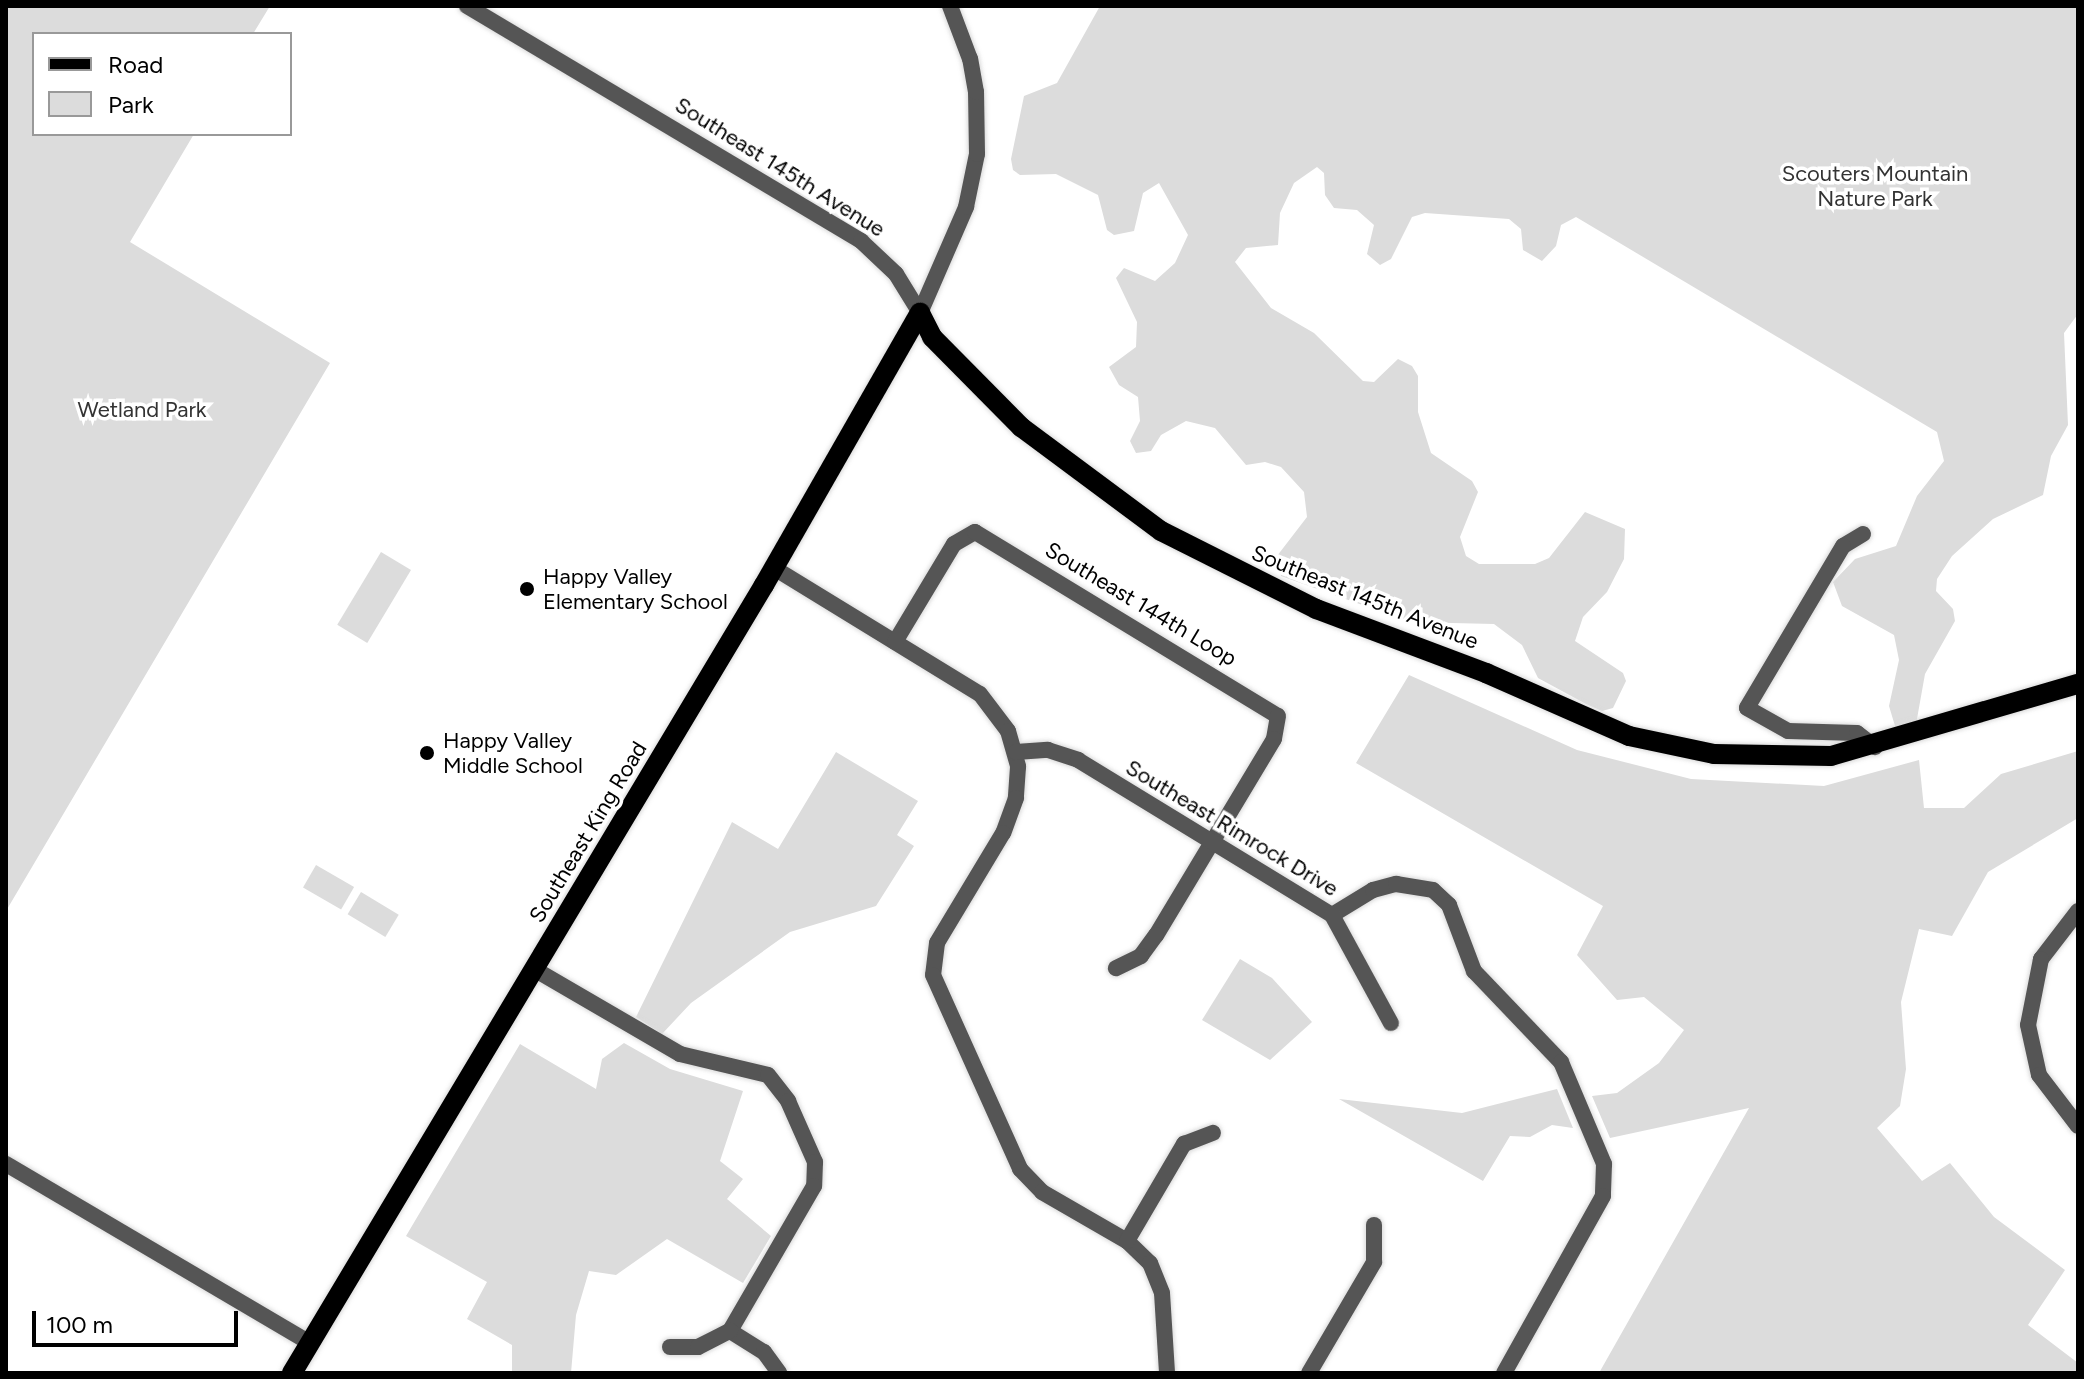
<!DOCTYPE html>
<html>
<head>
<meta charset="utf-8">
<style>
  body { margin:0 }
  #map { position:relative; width:2084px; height:1379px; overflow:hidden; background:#fff; font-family:Figtree,sans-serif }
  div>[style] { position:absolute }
  .green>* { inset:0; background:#dcdcdc; transform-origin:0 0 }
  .roads { filter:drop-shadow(0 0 2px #dbdbdb) drop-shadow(0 0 2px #dbdbdb) }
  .minor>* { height:16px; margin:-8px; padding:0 8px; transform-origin:8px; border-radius:8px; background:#555 }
  .major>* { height:20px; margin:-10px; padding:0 10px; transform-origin:10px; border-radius:10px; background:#000 }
  .dots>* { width:22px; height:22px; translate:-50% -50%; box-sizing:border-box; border:4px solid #fff; border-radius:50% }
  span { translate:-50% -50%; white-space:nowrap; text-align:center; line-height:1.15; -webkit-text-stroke:7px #fff; paint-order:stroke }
  .street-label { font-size:22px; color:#000 }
  .park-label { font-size:22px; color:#333 }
  .poi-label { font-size:22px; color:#000 }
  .left { translate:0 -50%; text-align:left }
  .frame { position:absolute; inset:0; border:8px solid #000; pointer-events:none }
  .legend { position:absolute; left:32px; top:32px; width:260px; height:104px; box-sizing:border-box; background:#fff; border:2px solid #999; margin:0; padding:10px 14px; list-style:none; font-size:24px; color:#000 }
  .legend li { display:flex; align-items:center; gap:16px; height:40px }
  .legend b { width:40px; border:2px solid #999 }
  .scale { position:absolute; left:32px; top:1311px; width:206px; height:36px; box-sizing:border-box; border:4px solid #000; border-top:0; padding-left:10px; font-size:24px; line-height:28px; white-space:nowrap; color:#000; -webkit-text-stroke:6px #fff; paint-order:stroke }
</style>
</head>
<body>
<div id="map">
  <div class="green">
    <div style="clip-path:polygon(6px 6px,270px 6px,253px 34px,34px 34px,34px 134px,194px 134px,130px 242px,330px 363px,6px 911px)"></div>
    <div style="clip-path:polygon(1100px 6px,2078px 6px,2078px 314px,2064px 333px,2068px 425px,2051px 456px,2043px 495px,1993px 519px,1952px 556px,1937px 579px,1936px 591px,1953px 609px,1955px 621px,1925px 674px,1915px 730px,1895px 726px,1889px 706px,1899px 660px,1894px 635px,1842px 606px,1833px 582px,1855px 559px,1896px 546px,1917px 496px,1944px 461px,1937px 432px,1576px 217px,1561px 225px,1556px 246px,1542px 261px,1523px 250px,1521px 229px,1509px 219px,1425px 213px,1412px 217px,1391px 259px,1380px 265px,1367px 254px,1374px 225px,1357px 210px,1334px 208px,1325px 195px,1324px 173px,1317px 167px,1294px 183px,1280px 213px,1278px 245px,1246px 248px,1235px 262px,1271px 308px,1314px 333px,1363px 381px,1374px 382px,1398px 359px,1412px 366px,1418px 376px,1418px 412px,1431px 453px,1472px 481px,1478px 492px,1460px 537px,1466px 556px,1479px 564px,1535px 564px,1549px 558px,1585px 512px,1625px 529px,1624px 559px,1607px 592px,1583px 617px,1575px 641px,1623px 673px,1626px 681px,1613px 708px,1602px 711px,1586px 704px,1538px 678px,1522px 645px,1494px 624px,1410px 622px,1281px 576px,1277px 556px,1307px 517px,1304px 492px,1281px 467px,1265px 462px,1246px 465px,1215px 428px,1186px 421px,1161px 435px,1151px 451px,1136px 453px,1130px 441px,1140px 421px,1138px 397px,1119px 385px,1109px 367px,1136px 347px,1137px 322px,1116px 278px,1124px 268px,1155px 281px,1175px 263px,1188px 235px,1159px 183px,1143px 193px,1134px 231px,1114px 235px,1107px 230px,1098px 195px,1056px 174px,1020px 175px,1013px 170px,1011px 159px,1024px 96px,1057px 83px)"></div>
    <div style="left:381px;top:552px;width:35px;height:85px;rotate:31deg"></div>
    <div style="clip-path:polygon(1409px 675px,1577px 750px,1691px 779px,1824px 786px,1919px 760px,1924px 808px,1964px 808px,2001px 774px,2078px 751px,2078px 818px,1988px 872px,1952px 936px,1919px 929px,1901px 1002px,1906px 1069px,1900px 1106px,1877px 1128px,1922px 1181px,1950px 1163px,1994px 1217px,2065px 1270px,2028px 1325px,2078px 1363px,2078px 1373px,1599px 1373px,1749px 1108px,1610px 1138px,1592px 1096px,1617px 1093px,1659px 1063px,1684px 1030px,1644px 997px,1617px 1000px,1577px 955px,1603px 906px,1356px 763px)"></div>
    <div style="clip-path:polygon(836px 752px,918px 801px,897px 835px,914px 846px,876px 906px,790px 932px,691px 1003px,662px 1034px,636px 1017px,732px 822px,778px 849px)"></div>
    <div style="left:316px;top:865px;width:44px;height:26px;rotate:30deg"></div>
    <div style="left:361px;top:892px;width:44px;height:26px;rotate:31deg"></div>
    <div style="clip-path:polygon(1240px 959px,1272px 978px,1312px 1022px,1270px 1060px,1202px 1020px)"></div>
    <div style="clip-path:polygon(624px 1043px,670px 1069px,743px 1091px,720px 1161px,743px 1179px,727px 1199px,771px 1236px,743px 1283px,667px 1239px,616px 1275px,589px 1271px,576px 1315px,571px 1373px,512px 1373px,512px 1345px,467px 1319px,487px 1282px,406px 1236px,520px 1044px,596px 1089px,602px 1059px)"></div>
    <div style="clip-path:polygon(1557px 1089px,1573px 1128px,1552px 1125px,1530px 1137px,1510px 1136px,1483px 1181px,1339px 1099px,1462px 1113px)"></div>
  </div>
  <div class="roads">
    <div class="minor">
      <div style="left:467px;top:6px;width:459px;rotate:30.8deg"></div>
      <div style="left:861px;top:241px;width:48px;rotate:43.3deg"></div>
      <div style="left:896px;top:274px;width:46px;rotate:58.4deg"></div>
      <div style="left:920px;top:313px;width:116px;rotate:-66.5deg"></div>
      <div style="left:966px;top:207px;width:54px;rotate:-78.3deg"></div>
      <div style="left:977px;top:154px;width:62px;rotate:-90.9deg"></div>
      <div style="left:976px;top:92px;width:34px;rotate:-100deg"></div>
      <div style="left:970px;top:59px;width:57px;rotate:-110.7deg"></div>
      <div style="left:1863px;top:534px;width:23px;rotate:149deg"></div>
      <div style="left:1843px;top:546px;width:188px;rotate:120.7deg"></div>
      <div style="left:1747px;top:708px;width:47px;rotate:29.3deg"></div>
      <div style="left:1788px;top:731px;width:69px;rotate:1.7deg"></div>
      <div style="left:1857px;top:733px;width:23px;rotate:38deg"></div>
      <div style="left:774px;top:568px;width:241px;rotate:31.5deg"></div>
      <div style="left:980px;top:694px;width:46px;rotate:52.9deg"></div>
      <div style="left:1008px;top:731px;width:37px;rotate:74deg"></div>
      <div style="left:1018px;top:767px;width:31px;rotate:94deg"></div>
      <div style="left:1016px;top:798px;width:37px;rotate:110deg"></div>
      <div style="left:1003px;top:833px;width:128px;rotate:121deg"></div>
      <div style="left:937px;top:943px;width:32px;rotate:97deg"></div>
      <div style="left:933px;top:975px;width:213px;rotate:65.8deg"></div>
      <div style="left:1020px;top:1169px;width:32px;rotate:46deg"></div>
      <div style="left:1042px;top:1192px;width:98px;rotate:30deg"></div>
      <div style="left:1127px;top:1241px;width:32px;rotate:44deg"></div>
      <div style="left:1150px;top:1263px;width:32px;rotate:68deg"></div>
      <div style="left:1162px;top:1293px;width:80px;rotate:86.4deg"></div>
      <div style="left:895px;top:642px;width:114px;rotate:-59deg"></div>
      <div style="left:954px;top:544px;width:24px;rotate:-30deg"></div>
      <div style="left:975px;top:532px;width:354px;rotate:31.3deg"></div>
      <div style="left:1278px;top:716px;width:23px;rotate:100deg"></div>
      <div style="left:1274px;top:739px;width:229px;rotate:121deg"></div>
      <div style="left:1156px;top:935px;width:26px;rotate:126deg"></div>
      <div style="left:1141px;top:956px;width:28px;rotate:154deg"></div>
      <div style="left:1016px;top:752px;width:32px;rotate:-4deg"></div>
      <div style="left:1048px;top:750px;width:32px;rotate:18deg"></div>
      <div style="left:1078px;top:760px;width:298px;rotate:31.4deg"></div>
      <div style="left:1332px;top:915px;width:48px;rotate:-31.4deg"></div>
      <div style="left:1373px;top:890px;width:24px;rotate:-15deg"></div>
      <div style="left:1396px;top:884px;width:37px;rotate:9deg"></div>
      <div style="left:1433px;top:890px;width:22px;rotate:43deg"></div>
      <div style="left:1449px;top:905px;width:71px;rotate:69.3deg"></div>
      <div style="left:1474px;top:971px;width:126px;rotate:46.3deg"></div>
      <div style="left:1561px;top:1062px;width:111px;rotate:67.1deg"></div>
      <div style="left:1604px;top:1164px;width:32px;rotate:92deg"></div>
      <div style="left:1603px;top:1196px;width:203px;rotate:119.2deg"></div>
      <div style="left:2078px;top:911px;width:61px;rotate:127.6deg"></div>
      <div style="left:2041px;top:959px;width:67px;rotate:101.1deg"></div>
      <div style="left:2028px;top:1025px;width:51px;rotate:77.6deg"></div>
      <div style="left:2039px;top:1075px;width:64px;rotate:52.6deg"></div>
      <div style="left:1332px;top:915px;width:123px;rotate:61.4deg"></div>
      <div style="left:534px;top:969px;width:169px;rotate:30.2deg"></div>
      <div style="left:680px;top:1054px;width:90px;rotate:13.4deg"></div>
      <div style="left:768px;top:1075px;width:33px;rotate:52deg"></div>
      <div style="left:788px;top:1101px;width:67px;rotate:66.1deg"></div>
      <div style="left:815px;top:1162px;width:24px;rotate:92deg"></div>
      <div style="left:814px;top:1186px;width:168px;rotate:120.1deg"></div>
      <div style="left:730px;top:1331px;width:40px;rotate:32deg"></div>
      <div style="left:764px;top:1352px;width:26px;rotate:54deg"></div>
      <div style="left:6px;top:1164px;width:353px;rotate:30.5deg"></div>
      <div style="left:1127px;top:1241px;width:113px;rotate:-59.6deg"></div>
      <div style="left:1184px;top:1144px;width:31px;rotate:-21deg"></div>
      <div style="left:670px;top:1347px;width:28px"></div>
      <div style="left:698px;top:1347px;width:36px;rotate:-27deg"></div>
      <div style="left:1309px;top:1373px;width:129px;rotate:-59.6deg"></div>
      <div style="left:1374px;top:1262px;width:37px;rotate:-90deg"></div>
    </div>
    <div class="major">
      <div style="left:920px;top:313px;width:27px;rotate:63deg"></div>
      <div style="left:932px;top:337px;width:127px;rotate:45.3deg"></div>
      <div style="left:1021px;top:427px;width:174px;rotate:36.6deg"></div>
      <div style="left:1161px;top:531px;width:174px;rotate:26.7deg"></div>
      <div style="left:1316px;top:609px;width:182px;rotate:20.6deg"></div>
      <div style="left:1486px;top:673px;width:156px;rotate:23.8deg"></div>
      <div style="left:1629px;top:736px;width:87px;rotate:12deg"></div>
      <div style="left:1714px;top:754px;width:117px;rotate:1deg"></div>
      <div style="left:1831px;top:756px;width:257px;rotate:-16.3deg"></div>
      <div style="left:292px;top:1373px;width:919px;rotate:-59.08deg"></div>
      <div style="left:764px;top:585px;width:314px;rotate:-60.2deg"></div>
    </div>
  </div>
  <div class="dots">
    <div style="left:527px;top:589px;background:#000"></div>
    <div style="left:427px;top:753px;background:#000"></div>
  </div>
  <div class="street-label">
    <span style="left:780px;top:167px;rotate:32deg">Southeast 145th Avenue</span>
    <span style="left:1365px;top:597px;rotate:22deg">Southeast 145th Avenue</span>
    <span style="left:1141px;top:604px;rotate:31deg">Southeast 144th Loop</span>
    <span style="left:1232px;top:828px;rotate:31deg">Southeast Rimrock Drive</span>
    <span style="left:588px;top:832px;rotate:-59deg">Southeast King Road</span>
  </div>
  <div class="park-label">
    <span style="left:1875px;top:186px">Scouters Mountain<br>Nature Park</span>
    <span style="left:142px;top:410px">Wetland Park</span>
  </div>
  <div class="poi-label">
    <span class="left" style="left:543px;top:589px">Happy Valley<br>Elementary School</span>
    <span class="left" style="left:443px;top:753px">Happy Valley<br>Middle School</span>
  </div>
  <div class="frame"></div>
  <ul class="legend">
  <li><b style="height:10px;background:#000"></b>Road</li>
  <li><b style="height:22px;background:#dcdcdc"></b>Park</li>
  </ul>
  <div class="scale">100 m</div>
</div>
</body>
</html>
